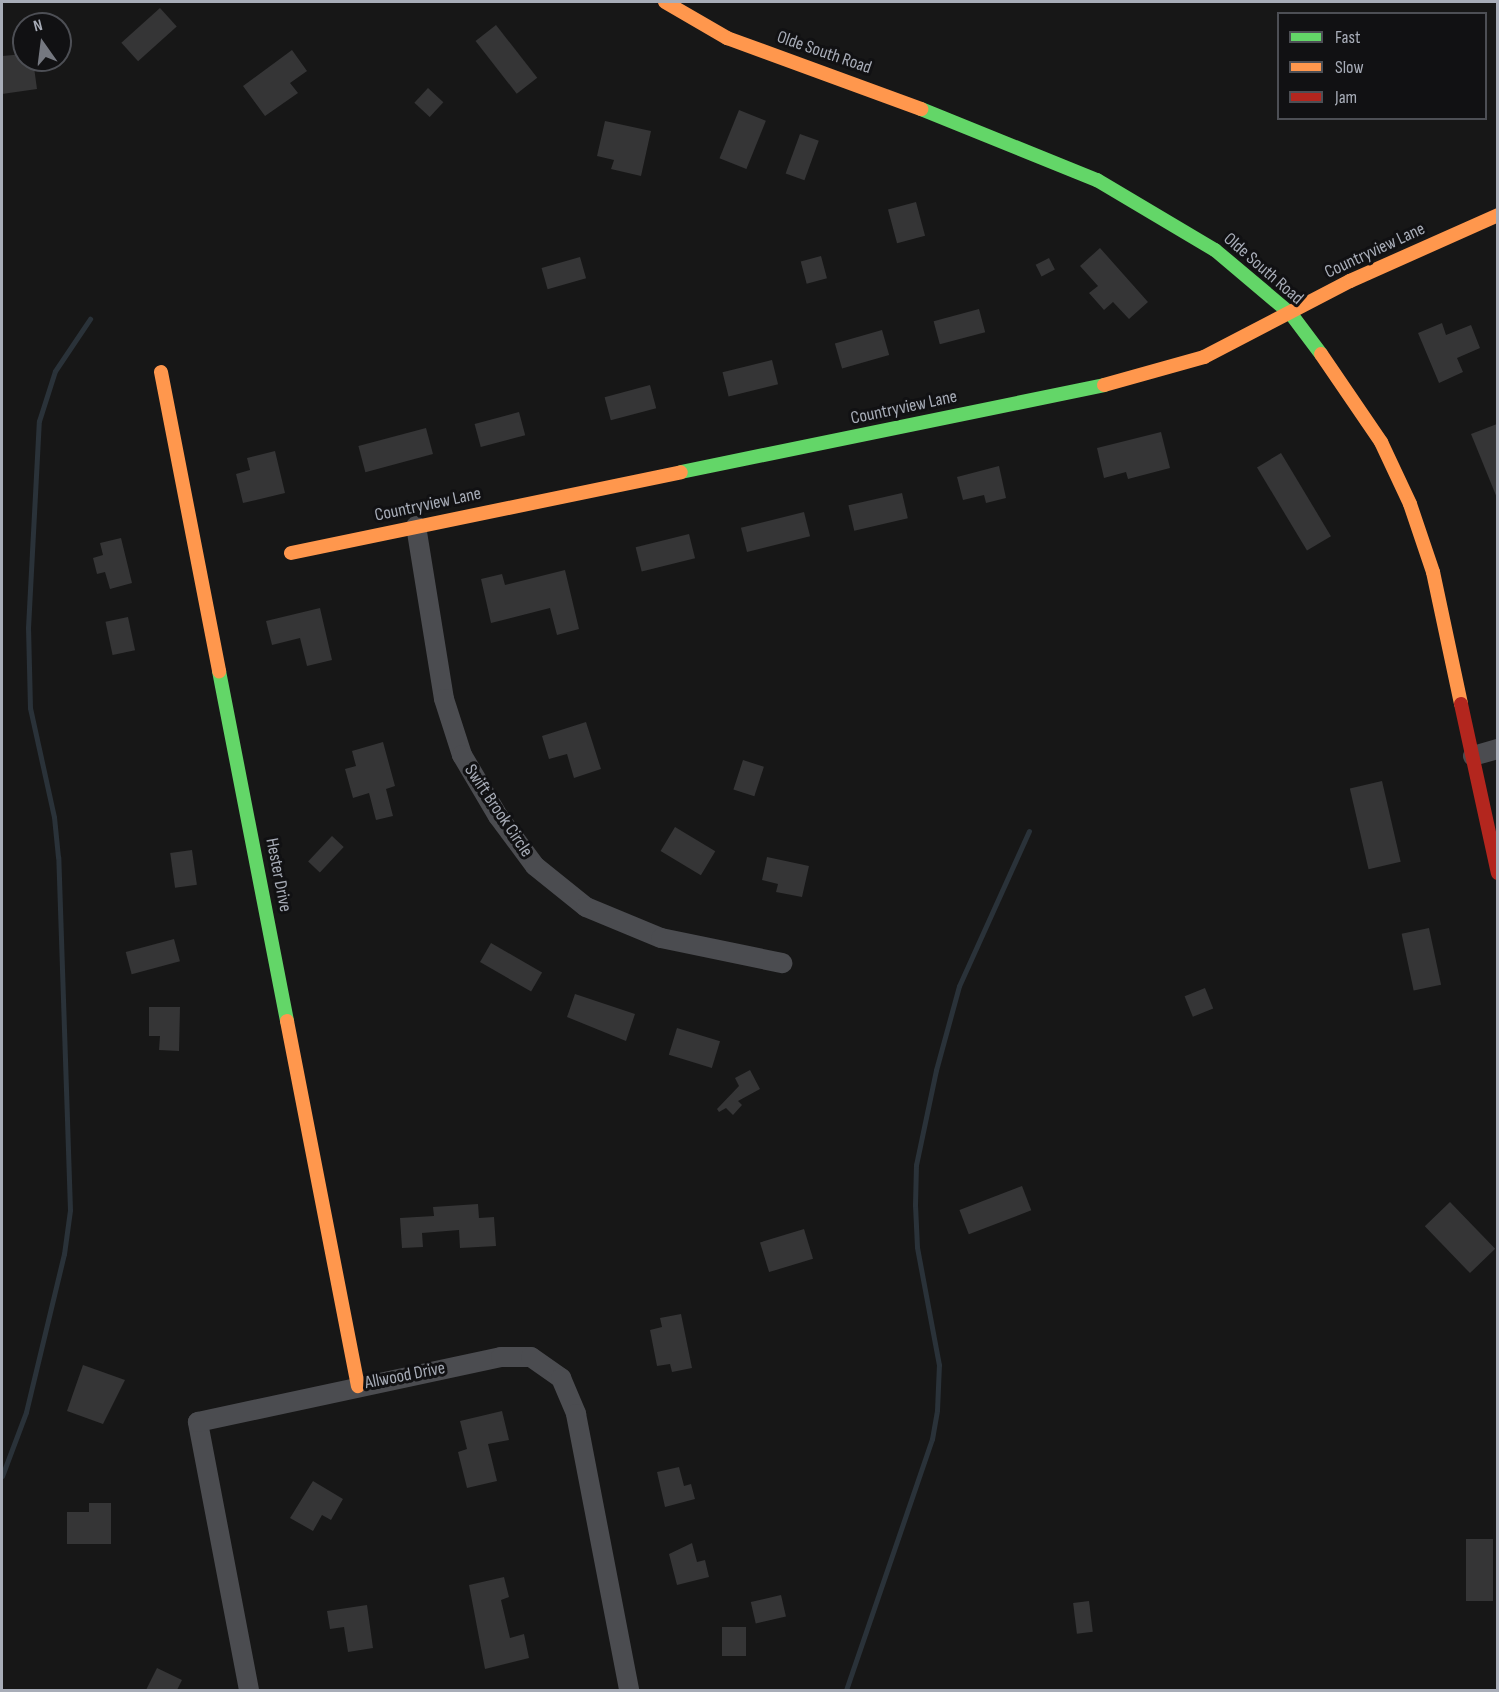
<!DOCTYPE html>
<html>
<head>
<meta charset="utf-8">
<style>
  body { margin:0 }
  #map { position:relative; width:1499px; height:1692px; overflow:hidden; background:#171717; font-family:"Sofia Sans Condensed",sans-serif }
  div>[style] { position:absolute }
  .stream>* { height:5px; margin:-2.5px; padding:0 2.5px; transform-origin:2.5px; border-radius:2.5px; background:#2a3239 }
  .building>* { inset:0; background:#353536; transform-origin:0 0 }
  .street>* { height:20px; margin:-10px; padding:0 10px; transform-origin:10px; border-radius:10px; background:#4b4c50 }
  .fast>* { height:14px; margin:-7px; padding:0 7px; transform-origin:7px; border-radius:7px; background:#63d668 }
  .slow>* { height:14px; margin:-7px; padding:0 7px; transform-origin:7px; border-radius:7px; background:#ff974d }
  .jam>* { height:14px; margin:-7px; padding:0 7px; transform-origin:7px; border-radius:7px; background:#b3261e }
  span { translate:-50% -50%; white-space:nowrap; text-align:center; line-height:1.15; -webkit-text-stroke:6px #111113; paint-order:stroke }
  .street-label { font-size:18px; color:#a8adb8 }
  .frame { position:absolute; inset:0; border:3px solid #a8adb8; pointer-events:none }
  .legend { position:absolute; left:1277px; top:12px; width:210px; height:108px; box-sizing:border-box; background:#111113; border:2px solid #4d4f55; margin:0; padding:8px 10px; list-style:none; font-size:18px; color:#a8adb8 }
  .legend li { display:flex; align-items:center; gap:12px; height:30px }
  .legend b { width:30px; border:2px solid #4d4f55 }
  .north { position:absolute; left:12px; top:12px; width:60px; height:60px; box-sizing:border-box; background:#111113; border:2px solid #4d4f55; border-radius:50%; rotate:346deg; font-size:16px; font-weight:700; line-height:24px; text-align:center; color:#a8adb8 }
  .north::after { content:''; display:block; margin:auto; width:21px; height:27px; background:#757880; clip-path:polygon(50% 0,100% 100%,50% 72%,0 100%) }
</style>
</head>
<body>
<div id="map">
  <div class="stream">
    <div style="left:2px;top:1476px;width:68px;rotate:-69.4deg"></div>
    <div style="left:26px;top:1412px;width:163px;rotate:-76.5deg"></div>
    <div style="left:64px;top:1254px;width:44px;rotate:-82.2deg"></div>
    <div style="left:70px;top:1210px;width:353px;rotate:-91.9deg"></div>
    <div style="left:58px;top:857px;width:40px;rotate:-95.7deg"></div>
    <div style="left:54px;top:817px;width:112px;rotate:-102.4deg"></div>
    <div style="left:30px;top:708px;width:80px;rotate:-91.4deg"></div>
    <div style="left:28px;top:628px;width:207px;rotate:-87deg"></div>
    <div style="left:39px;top:421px;width:52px;rotate:-72.3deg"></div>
    <div style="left:55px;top:371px;width:63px;rotate:-56.1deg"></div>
    <div style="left:846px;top:1690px;width:265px;rotate:-71.1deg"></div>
    <div style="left:932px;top:1439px;width:29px;rotate:-80deg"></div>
    <div style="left:937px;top:1410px;width:45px;rotate:-87.5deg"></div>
    <div style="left:939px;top:1365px;width:120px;rotate:-100.6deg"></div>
    <div style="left:917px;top:1247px;width:42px;rotate:-92.7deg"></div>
    <div style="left:915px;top:1205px;width:40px;rotate:-88.6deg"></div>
    <div style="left:916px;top:1165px;width:97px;rotate:-78.1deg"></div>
    <div style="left:936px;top:1070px;width:87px;rotate:-74.7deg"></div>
    <div style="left:959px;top:986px;width:170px;rotate:-65.7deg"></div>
  </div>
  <div class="building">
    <div style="left:160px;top:8px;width:25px;height:52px;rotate:48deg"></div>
    <div style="left:496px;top:25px;width:67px;height:26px;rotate:52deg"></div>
    <div style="clip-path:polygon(292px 50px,307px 71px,290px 83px,298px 93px,265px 116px,243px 86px)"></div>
    <div style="clip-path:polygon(24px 54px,24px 60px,33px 60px,37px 89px,2px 94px,2px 56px)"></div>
    <div style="left:428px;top:88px;width:21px;height:20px;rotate:43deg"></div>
    <div style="left:739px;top:110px;width:29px;height:52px;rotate:22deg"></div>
    <div style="clip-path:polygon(605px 121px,651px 131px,641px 176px,611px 169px,614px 160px,597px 156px)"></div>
    <div style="left:800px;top:134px;width:20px;height:42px;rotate:20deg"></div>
    <div style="left:916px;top:202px;width:35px;height:29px;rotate:75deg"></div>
    <div style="clip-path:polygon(1100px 248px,1148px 302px,1129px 319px,1113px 302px,1104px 310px,1089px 293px,1098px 286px,1080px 266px)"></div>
    <div style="left:821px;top:256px;width:23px;height:21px;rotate:75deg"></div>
    <div style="left:580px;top:257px;width:22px;height:40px;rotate:74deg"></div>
    <div style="left:1049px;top:258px;width:13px;height:15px;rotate:63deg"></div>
    <div style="left:979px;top:309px;width:24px;height:47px;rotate:75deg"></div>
    <div style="clip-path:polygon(1442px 323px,1446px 335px,1471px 325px,1480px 348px,1457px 358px,1463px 372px,1439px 383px,1418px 333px)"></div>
    <div style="left:882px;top:330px;width:26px;height:49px;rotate:74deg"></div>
    <div style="left:772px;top:360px;width:25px;height:51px;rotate:76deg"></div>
    <div style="left:650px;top:385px;width:24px;height:47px;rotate:75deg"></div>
    <div style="left:519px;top:412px;width:24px;height:46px;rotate:75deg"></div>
    <div style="clip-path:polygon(1497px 424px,1497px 498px,1471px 434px)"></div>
    <div style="left:426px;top:428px;width:27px;height:70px;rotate:75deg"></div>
    <div style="clip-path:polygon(1161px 432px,1170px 468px,1128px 479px,1126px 472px,1104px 478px,1097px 448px)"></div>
    <div style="clip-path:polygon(275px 451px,285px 493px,243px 503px,236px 474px,250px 470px,247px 458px)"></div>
    <div style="left:1281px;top:453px;width:97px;height:28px;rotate:59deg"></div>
    <div style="clip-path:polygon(999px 466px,1006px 498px,986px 503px,984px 495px,963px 500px,957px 477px)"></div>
    <div style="left:902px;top:493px;width:26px;height:55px;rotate:77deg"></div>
    <div style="left:804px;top:512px;width:25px;height:65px;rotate:76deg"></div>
    <div style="left:689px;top:534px;width:25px;height:55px;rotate:76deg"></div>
    <div style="clip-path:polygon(121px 538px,132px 583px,110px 589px,105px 572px,97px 574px,93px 558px,103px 555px,100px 543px)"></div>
    <div style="clip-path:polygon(565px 570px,579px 629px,557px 635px,550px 608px,491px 623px,481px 579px,502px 574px,505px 585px)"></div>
    <div style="clip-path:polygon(320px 608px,332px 660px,307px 666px,300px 638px,272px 645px,266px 621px)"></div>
    <div style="left:128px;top:617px;width:34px;height:23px;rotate:78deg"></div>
    <div style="clip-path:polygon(586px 722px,601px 769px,574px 778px,567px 754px,549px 759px,542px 736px)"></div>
    <div style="clip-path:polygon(383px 742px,395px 786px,386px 789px,393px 816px,376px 820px,369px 793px,353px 798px,345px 769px,356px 766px,352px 751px)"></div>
    <div style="left:743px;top:760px;width:22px;height:31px;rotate:18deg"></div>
    <div style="left:1382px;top:781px;width:83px;height:33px;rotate:77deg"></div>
    <div style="left:675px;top:827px;width:47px;height:28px;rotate:31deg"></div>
    <div style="left:332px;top:836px;width:16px;height:35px;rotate:43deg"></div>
    <div style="left:192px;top:850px;width:35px;height:22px;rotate:82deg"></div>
    <div style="clip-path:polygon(767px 857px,809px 866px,802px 897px,776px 892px,778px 884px,762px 880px)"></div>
    <div style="left:1429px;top:928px;width:58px;height:28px;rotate:78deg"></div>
    <div style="left:174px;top:939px;width:23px;height:50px;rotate:75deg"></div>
    <div style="left:491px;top:943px;width:59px;height:22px;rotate:30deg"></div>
    <div style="left:1205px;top:988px;width:22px;height:22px;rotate:68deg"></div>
    <div style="clip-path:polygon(575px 994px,635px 1014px,626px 1041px,567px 1017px)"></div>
    <div style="clip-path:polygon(149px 1007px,180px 1007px,179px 1051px,159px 1050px,160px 1036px,149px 1036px)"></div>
    <div style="left:677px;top:1028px;width:45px;height:28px;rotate:17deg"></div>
    <div style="clip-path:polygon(750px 1070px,760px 1089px,738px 1101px,742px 1105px,733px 1115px,726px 1108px,719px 1112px,717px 1109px,739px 1086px,735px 1078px)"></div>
    <div style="left:1022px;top:1186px;width:26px;height:67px;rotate:69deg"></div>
    <div style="left:1450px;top:1202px;width:65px;height:35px;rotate:46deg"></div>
    <div style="clip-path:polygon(478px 1204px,479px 1218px,494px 1217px,496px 1246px,460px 1248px,459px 1230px,422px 1233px,423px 1247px,402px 1248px,400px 1218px,434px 1216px,433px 1207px)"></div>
    <div style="left:804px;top:1229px;width:31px;height:46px;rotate:73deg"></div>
    <div style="clip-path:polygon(681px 1314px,692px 1368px,672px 1372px,670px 1364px,657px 1366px,650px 1330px,662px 1327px,660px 1318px)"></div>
    <div style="clip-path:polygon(83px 1365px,125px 1380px,103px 1424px,67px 1411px)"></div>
    <div style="clip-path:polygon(502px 1411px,509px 1440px,488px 1444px,497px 1481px,467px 1488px,458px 1452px,467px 1449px,460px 1421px)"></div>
    <div style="clip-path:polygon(679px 1467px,684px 1486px,691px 1484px,695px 1499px,665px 1507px,657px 1472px)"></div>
    <div style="clip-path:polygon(313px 1481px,343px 1499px,331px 1520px,322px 1515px,313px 1531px,290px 1518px)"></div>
    <div style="clip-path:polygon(89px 1503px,111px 1503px,111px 1544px,67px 1544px,67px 1512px,89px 1512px)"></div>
    <div style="left:1466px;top:1539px;width:27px;height:62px"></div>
    <div style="clip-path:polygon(692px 1543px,697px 1562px,705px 1560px,709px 1577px,677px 1585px,669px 1554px)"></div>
    <div style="clip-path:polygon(504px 1577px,509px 1597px,501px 1600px,510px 1638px,524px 1634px,529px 1658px,485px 1669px,469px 1585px)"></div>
    <div style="left:781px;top:1595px;width:22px;height:31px;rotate:77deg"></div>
    <div style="left:1089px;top:1601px;width:31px;height:16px;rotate:83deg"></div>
    <div style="clip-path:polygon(367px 1605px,373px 1648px,348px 1652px,344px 1627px,330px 1629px,327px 1611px)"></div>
    <div style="left:722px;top:1627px;width:24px;height:29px"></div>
    <div style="clip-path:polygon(157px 1668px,182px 1680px,177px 1690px,146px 1690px)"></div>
  </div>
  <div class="street">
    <div style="left:416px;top:526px;width:175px;rotate:80.8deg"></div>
    <div style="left:444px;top:699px;width:59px;rotate:72.2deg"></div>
    <div style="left:462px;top:755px;width:71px;rotate:59.5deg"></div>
    <div style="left:498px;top:816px;width:62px;rotate:53.5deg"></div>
    <div style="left:535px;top:866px;width:65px;rotate:38.8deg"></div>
    <div style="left:586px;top:907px;width:81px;rotate:22.5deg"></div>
    <div style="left:661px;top:938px;width:124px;rotate:11.7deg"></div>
    <div style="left:1473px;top:756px;width:26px;rotate:-16deg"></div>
    <div style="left:249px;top:1690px;width:273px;rotate:-100.8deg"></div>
    <div style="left:198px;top:1422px;width:310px;rotate:-12.1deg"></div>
    <div style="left:501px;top:1357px;width:30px"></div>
    <div style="left:531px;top:1357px;width:37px;rotate:35deg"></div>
    <div style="left:561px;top:1378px;width:39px;rotate:67deg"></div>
    <div style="left:576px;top:1414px;width:281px;rotate:79.1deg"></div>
  </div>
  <div class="fast">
    <div style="left:921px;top:109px;width:190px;rotate:22deg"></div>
    <div style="left:1097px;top:180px;width:137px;rotate:30.7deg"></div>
    <div style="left:1215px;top:250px;width:99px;rotate:40.1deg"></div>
    <div style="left:1291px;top:314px;width:50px;rotate:53.1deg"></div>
    <div style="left:681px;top:472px;width:432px;rotate:-11.6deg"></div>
    <div style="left:219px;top:671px;width:357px;rotate:79deg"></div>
  </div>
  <div class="slow">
    <div style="left:665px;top:2px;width:72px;rotate:30.1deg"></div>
    <div style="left:727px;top:38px;width:207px;rotate:20.1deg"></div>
    <div style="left:1321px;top:354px;width:107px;rotate:55.7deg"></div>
    <div style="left:1381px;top:442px;width:68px;rotate:64.9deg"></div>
    <div style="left:1410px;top:504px;width:72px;rotate:71.3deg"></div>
    <div style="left:1433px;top:572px;width:135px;rotate:78deg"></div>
    <div style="left:161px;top:372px;width:305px;rotate:79deg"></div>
    <div style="left:1104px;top:385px;width:104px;rotate:-15.6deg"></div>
    <div style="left:1204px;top:357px;width:165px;rotate:-27.5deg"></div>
    <div style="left:1350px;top:281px;width:162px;rotate:-24deg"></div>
    <div style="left:291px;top:553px;width:398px;rotate:-11.7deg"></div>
    <div style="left:287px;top:1021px;width:372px;rotate:79deg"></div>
  </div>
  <div class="jam">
    <div style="left:1461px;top:704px;width:173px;rotate:77.7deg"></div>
  </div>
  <div class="street-label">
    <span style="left:824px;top:53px;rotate:19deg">Olde South Road</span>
    <span style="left:1375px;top:251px;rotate:-25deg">Countryview Lane</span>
    <span style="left:1263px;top:269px;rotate:41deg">Olde South Road</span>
    <span style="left:904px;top:408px;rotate:-12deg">Countryview Lane</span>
    <span style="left:428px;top:505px;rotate:-12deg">Countryview Lane</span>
    <span style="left:498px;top:811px;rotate:56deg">Swift Brook Circle</span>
    <span style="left:278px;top:875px;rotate:79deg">Hester Drive</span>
    <span style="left:405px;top:1376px;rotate:-11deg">Allwood Drive</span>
  </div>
  <div class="frame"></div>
  <ul class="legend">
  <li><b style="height:8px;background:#63d668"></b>Fast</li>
  <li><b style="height:8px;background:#ff974d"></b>Slow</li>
  <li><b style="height:8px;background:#b3261e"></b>Jam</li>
  </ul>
  <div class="north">N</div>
</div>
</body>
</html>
